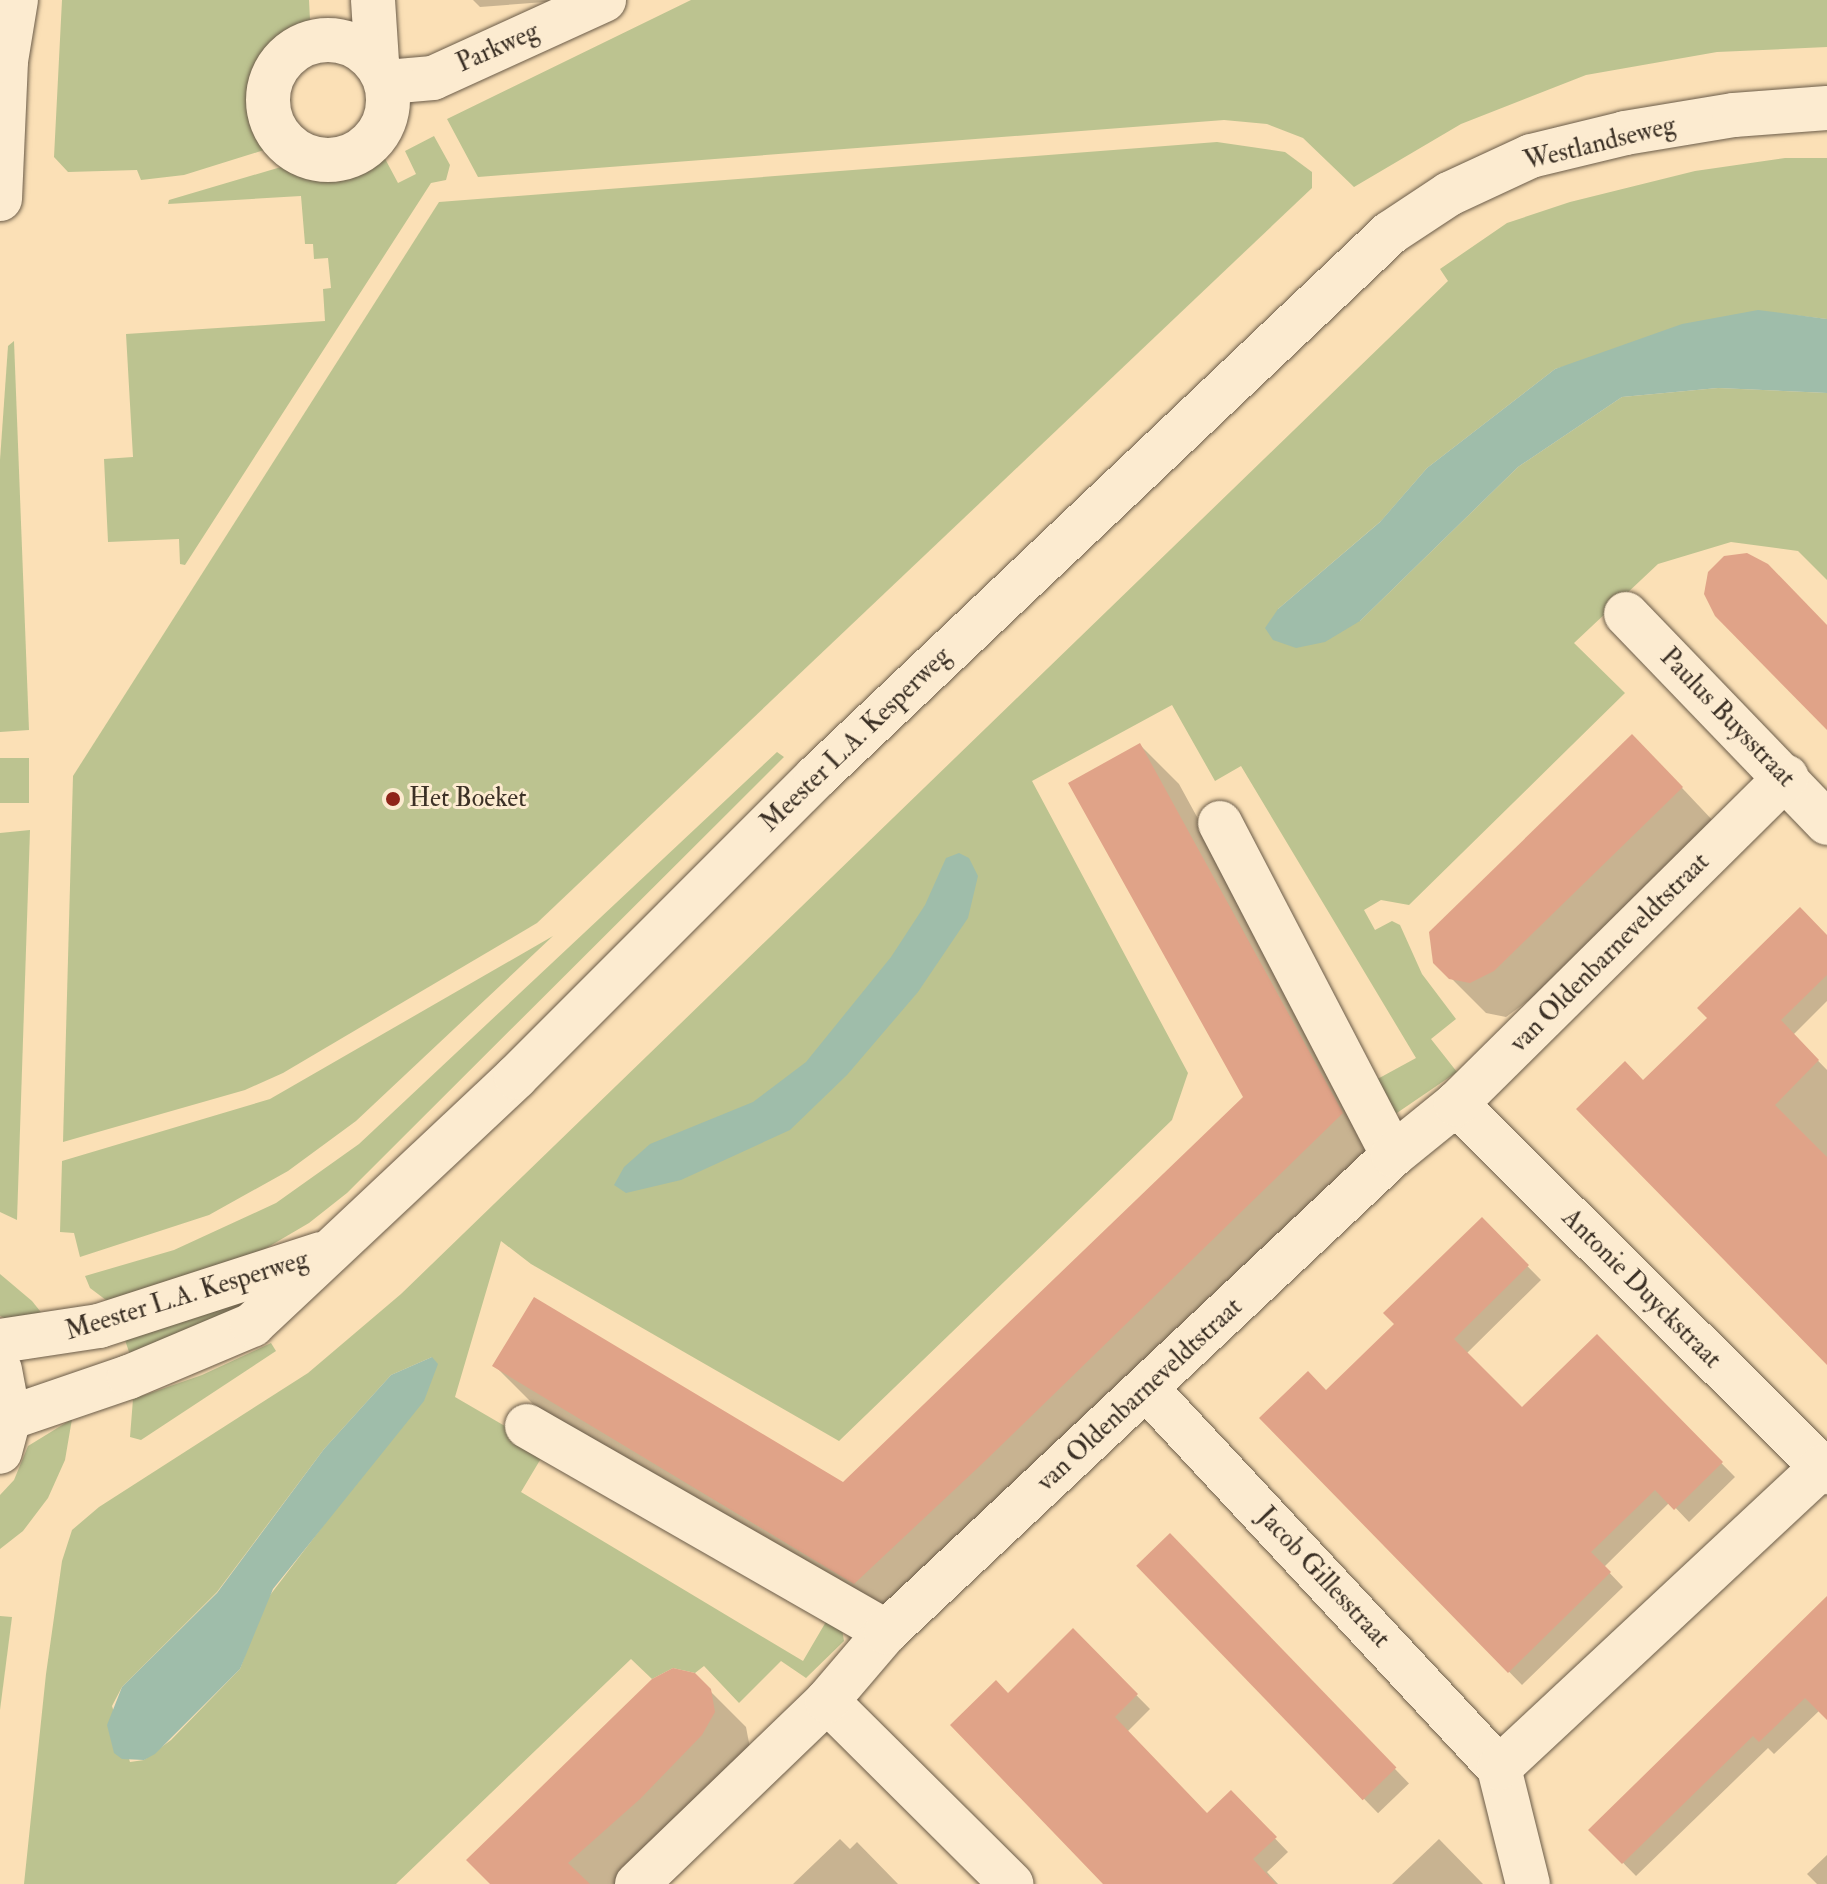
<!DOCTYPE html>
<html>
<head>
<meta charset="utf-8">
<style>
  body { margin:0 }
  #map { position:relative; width:1827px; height:1884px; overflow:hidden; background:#fbe0b6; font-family:"IM FELL Double Pica",serif }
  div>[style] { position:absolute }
  .green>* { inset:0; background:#bcc390; transform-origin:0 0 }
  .water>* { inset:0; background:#9fbdaa }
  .shadow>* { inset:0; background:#0003; transform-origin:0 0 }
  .building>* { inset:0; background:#e0a388; transform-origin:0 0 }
  .roads { filter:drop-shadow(0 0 2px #6b5c49) drop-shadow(0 0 2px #6b5c49) }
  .minor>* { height:44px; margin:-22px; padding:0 22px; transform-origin:22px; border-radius:22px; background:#fcebd0 }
  .minor>.ring { margin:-22px; padding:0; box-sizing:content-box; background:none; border:44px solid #fcebd0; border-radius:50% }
  .secondary>* { height:44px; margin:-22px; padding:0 22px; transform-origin:22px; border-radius:22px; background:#fcebd0 }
  .dots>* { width:22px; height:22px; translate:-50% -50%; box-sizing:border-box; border:4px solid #fcebd0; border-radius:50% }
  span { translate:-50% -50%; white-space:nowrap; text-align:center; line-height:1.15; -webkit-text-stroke:6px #fcebd0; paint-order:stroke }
  .street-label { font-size:26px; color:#3b3025 }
  .poi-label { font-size:26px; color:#3b3025 }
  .left { translate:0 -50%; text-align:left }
</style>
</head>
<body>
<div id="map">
  <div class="green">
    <div style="clip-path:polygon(62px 0,309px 0,310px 20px,270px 45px,249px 86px,250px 116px,264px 150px,184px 175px,141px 180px,137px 170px,68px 172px,54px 157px)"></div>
    <div style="clip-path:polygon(691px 0,1827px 0,1827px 47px,1717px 52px,1586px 75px,1461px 124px,1354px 187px,1303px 138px,1267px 124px,1224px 120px,478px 177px,447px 119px)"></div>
    <div style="clip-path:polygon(434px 136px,450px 165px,446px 180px,431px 183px,185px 565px,180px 564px,179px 539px,108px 542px,104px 459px,133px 457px,126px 334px,325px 321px,323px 289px,331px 288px,328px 258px,314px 259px,313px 244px,305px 244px,301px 196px,168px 204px,169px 200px,281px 167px,336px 176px,367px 165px,382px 153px,398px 183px,416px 174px,405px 151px)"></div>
    <div style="clip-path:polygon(1217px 142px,1285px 152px,1312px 172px,1312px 188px,537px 923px,283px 1073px,245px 1090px,63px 1142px,73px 776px,439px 202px)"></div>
    <div style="clip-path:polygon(evenodd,1785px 158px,1827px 158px,1827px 319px,1758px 311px,1555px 369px,1427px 468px,1381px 521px,1278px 609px,1360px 621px,1518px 467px,1622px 397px,1718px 388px,1827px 393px,1827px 580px,1798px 551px,1731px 542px,1658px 564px,1574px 643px,1625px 693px,1409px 905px,1381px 900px,1364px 910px,1375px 930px,1392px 921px,1400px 925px,1422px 974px,1456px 1019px,1431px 1039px,1457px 1072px,1391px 1117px,1372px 1082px,1416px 1058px,1241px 766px,1215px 781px,1172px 705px,1032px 781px,1188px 1073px,1172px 1120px,839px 1441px,531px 1264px,501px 1241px,455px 1397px,546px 1450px,521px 1492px,803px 1661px,827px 1620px,842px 1629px,844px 1641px,806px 1678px,781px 1661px,739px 1703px,704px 1666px,695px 1673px,673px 1668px,652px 1679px,631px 1659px,396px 1884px,24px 1884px,46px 1674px,62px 1561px,72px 1530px,99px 1507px,308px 1373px,401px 1294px,1448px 281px,1440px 269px,1507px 223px,1570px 202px,1695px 171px,1785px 158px,432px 1357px,329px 1518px,264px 1603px,240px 1669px,171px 1740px,144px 1760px,130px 1762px,112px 1706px,122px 1687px,217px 1592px,324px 1449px,391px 1375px,432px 1357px)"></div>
    <div style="clip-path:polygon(14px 341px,29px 730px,0 732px,0 460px,8px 346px)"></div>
    <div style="clip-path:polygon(777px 752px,784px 757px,347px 1193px,309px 1223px,263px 1250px,114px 1306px,90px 1288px,85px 1276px,174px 1250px,276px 1203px,359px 1144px)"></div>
    <div style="left:29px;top:758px;width:45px;height:29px;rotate:90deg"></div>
    <div style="clip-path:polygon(30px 830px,17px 1220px,0 1212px,0 833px)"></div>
    <div style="clip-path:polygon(553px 936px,356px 1121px,288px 1171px,209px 1215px,80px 1257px,74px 1233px,60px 1232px,62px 1161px,270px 1099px)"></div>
    <div style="clip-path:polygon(0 1274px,32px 1301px,48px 1321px,11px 1321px,0 1316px)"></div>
    <div style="clip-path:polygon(249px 1295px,262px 1300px,131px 1358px,124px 1337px)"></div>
    <div style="clip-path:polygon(271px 1343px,276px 1351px,141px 1440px,130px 1437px,133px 1399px,202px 1375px)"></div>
    <div style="clip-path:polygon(72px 1419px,65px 1460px,48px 1498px,23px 1531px,0 1549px,0 1495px,14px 1480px,28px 1446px)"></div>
    <div style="clip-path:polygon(0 1616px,12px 1617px,0 1710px)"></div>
  </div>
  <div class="water">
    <div style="clip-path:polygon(1758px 310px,1827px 319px,1827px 393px,1718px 388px,1622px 397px,1518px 467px,1360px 621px,1325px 642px,1296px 648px,1273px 640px,1265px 628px,1278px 609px,1380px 522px,1427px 468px,1555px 369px,1682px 324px)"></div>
    <div style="clip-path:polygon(959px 853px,969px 858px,978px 876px,968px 918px,918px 992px,847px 1075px,790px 1130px,681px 1180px,626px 1193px,614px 1185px,624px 1167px,650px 1144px,753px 1102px,806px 1062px,891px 957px,925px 905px,946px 858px)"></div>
    <div style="clip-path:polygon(432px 1357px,438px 1364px,424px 1401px,273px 1589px,240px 1669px,155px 1754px,144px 1760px,122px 1759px,114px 1753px,107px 1725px,122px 1687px,217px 1593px,324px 1449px,391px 1375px)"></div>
  </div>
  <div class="shadow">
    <div style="clip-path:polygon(473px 0,572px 0,480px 7px)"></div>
    <div style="clip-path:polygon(1140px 745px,1179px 784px,1381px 1153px,895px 1622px,534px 1405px,495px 1366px,843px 1485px,1245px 1098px)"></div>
    <div style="clip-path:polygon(1667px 772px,1716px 824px,1547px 987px,1506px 1017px,1486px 1013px,1435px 962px)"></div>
    <div style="clip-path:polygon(1827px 937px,1827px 1001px,1793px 1035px,1827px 1070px,1827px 1362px,1643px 1083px)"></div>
    <div style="clip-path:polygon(1482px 1220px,1541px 1280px,1466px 1354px,1522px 1410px,1597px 1337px,1735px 1477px,1689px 1522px,1670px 1502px,1604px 1567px,1623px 1587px,1522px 1685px,1262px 1418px,1326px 1393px,1396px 1324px)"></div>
    <div style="left:1170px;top:1536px;width:344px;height:43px;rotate:46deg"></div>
    <div style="clip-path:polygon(1827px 1598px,1827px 1717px,1820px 1710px,1774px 1754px,1768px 1748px,1636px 1876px,1591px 1830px)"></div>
    <div style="clip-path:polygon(1073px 1631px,1150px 1709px,1127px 1732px,1208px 1815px,1231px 1793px,1288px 1852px,1267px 1872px,1278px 1884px,1106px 1884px,1009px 1695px)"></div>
    <div style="clip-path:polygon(694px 1675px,746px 1727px,750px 1748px,618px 1884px,493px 1884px)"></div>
    <div style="clip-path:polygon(840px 1839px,850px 1849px,857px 1842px,898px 1884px,793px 1884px)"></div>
    <div style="clip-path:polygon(1439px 1839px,1483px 1884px,1392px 1884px)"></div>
    <div style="clip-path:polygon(1827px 1855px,1827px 1884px,1817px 1884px,1807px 1874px)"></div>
  </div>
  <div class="building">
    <div style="clip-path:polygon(1747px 553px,1768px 564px,1827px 625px,1827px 730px,1715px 616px,1704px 594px,1708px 572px,1724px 556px)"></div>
    <div style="clip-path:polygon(1632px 734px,1683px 787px,1494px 971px,1470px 983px,1449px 979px,1433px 963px,1429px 932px)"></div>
    <div style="clip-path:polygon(1140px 743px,1343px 1113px,984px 1462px,854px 1584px,492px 1366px,534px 1297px,843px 1482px,1243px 1097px,1068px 783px)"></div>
    <div style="clip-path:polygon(1800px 907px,1827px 935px,1827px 975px,1781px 1020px,1819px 1060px,1775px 1105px,1827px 1157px,1827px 1365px,1576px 1109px,1625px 1061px,1643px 1080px,1707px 1018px,1697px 1008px)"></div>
    <div style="clip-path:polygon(1482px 1217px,1529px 1265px,1454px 1339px,1522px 1407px,1597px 1334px,1723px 1462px,1674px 1510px,1655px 1490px,1591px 1552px,1611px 1572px,1508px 1673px,1259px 1418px,1308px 1371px,1326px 1390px,1394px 1324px,1383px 1313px)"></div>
    <div style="left:1170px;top:1533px;width:326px;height:47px;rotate:46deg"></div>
    <div style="clip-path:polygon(1827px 1596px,1827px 1720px,1805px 1698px,1759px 1742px,1753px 1736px,1622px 1864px,1588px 1830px)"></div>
    <div style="clip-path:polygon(1073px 1628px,1138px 1694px,1115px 1717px,1207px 1813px,1231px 1790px,1277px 1837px,1253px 1859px,1276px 1884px,1103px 1884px,950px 1725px,996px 1680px,1008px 1693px)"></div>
    <div style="clip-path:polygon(673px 1668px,695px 1673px,711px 1689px,715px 1712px,702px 1735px,640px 1799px,568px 1863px,590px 1884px,490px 1884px,466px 1860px,652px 1679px)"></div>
  </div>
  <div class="roads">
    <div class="minor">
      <div style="left:373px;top:0;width:62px;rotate:86.3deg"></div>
      <div class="ring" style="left:268px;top:40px;width:76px;height:76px"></div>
      <div style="left:387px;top:82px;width:46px;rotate:-5deg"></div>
      <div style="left:433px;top:78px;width:188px;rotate:-24.5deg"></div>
      <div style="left:0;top:199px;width:138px;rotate:-87.5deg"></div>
      <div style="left:6px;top:61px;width:62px;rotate:-80.7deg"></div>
      <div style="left:1626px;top:614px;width:290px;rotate:46.1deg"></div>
      <div style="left:1220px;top:823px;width:374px;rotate:62.5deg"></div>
      <div style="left:1456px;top:1104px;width:523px;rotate:44.77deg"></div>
      <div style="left:1146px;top:1388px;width:519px;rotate:47.11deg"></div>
      <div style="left:1499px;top:1768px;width:120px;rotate:76deg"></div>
      <div style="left:527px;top:1426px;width:414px;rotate:29.8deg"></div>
      <div style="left:827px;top:1701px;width:260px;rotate:44.8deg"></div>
      <div style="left:1499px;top:1768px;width:442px;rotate:-43deg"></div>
      <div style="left:637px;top:1884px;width:264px;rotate:-43.9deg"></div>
      <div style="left:827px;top:1701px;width:91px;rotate:-49.5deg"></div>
      <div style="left:886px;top:1632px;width:696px;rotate:-43.25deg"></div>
      <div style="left:1393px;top:1155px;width:81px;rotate:-39deg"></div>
      <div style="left:1456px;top:1104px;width:465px;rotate:-44.7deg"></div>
    </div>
    <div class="secondary">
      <div style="left:0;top:1341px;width:100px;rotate:-8.6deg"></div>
      <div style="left:99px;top:1326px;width:232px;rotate:-18deg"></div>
      <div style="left:0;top:1370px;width:49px;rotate:79.4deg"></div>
      <div style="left:9px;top:1418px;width:35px;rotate:105deg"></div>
      <div style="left:9px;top:1418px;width:127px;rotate:-18.9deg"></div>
      <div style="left:129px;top:1377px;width:134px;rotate:-22.9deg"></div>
      <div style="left:252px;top:1325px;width:362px;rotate:-43.2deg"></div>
      <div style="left:516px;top:1077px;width:424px;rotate:-45deg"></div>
      <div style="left:816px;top:777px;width:791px;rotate:-43.46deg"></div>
      <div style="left:1390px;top:233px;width:71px;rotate:-33.5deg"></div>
      <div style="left:1449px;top:194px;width:90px;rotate:-24.9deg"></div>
      <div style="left:1531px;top:156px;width:97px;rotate:-13.7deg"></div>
      <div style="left:1625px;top:133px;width:110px;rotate:-9.4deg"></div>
      <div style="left:1734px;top:115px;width:93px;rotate:-4.3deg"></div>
    </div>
  </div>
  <div class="dots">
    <div style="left:393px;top:799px;background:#8f2418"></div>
  </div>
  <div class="street-label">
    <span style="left:498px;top:48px;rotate:-24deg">Parkweg</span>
    <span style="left:1600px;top:144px;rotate:-14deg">Westlandseweg</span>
    <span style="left:1727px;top:718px;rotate:46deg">Paulus Buysstraat</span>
    <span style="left:856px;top:740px;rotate:-44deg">Meester L.A. Kesperweg</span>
    <span style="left:1610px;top:953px;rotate:-45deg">van Oldenbarneveldtstraat</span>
    <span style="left:1641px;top:1289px;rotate:45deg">Antonie Duyckstraat</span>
    <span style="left:187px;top:1296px;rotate:-17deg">Meester L.A. Kesperweg</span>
    <span style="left:1140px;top:1395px;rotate:-43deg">van Oldenbarneveldtstraat</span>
    <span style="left:1323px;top:1578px;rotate:47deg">Jacob Gillesstraat</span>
  </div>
  <div class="poi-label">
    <span class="left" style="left:409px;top:799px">Het Boeket</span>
  </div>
</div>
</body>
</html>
